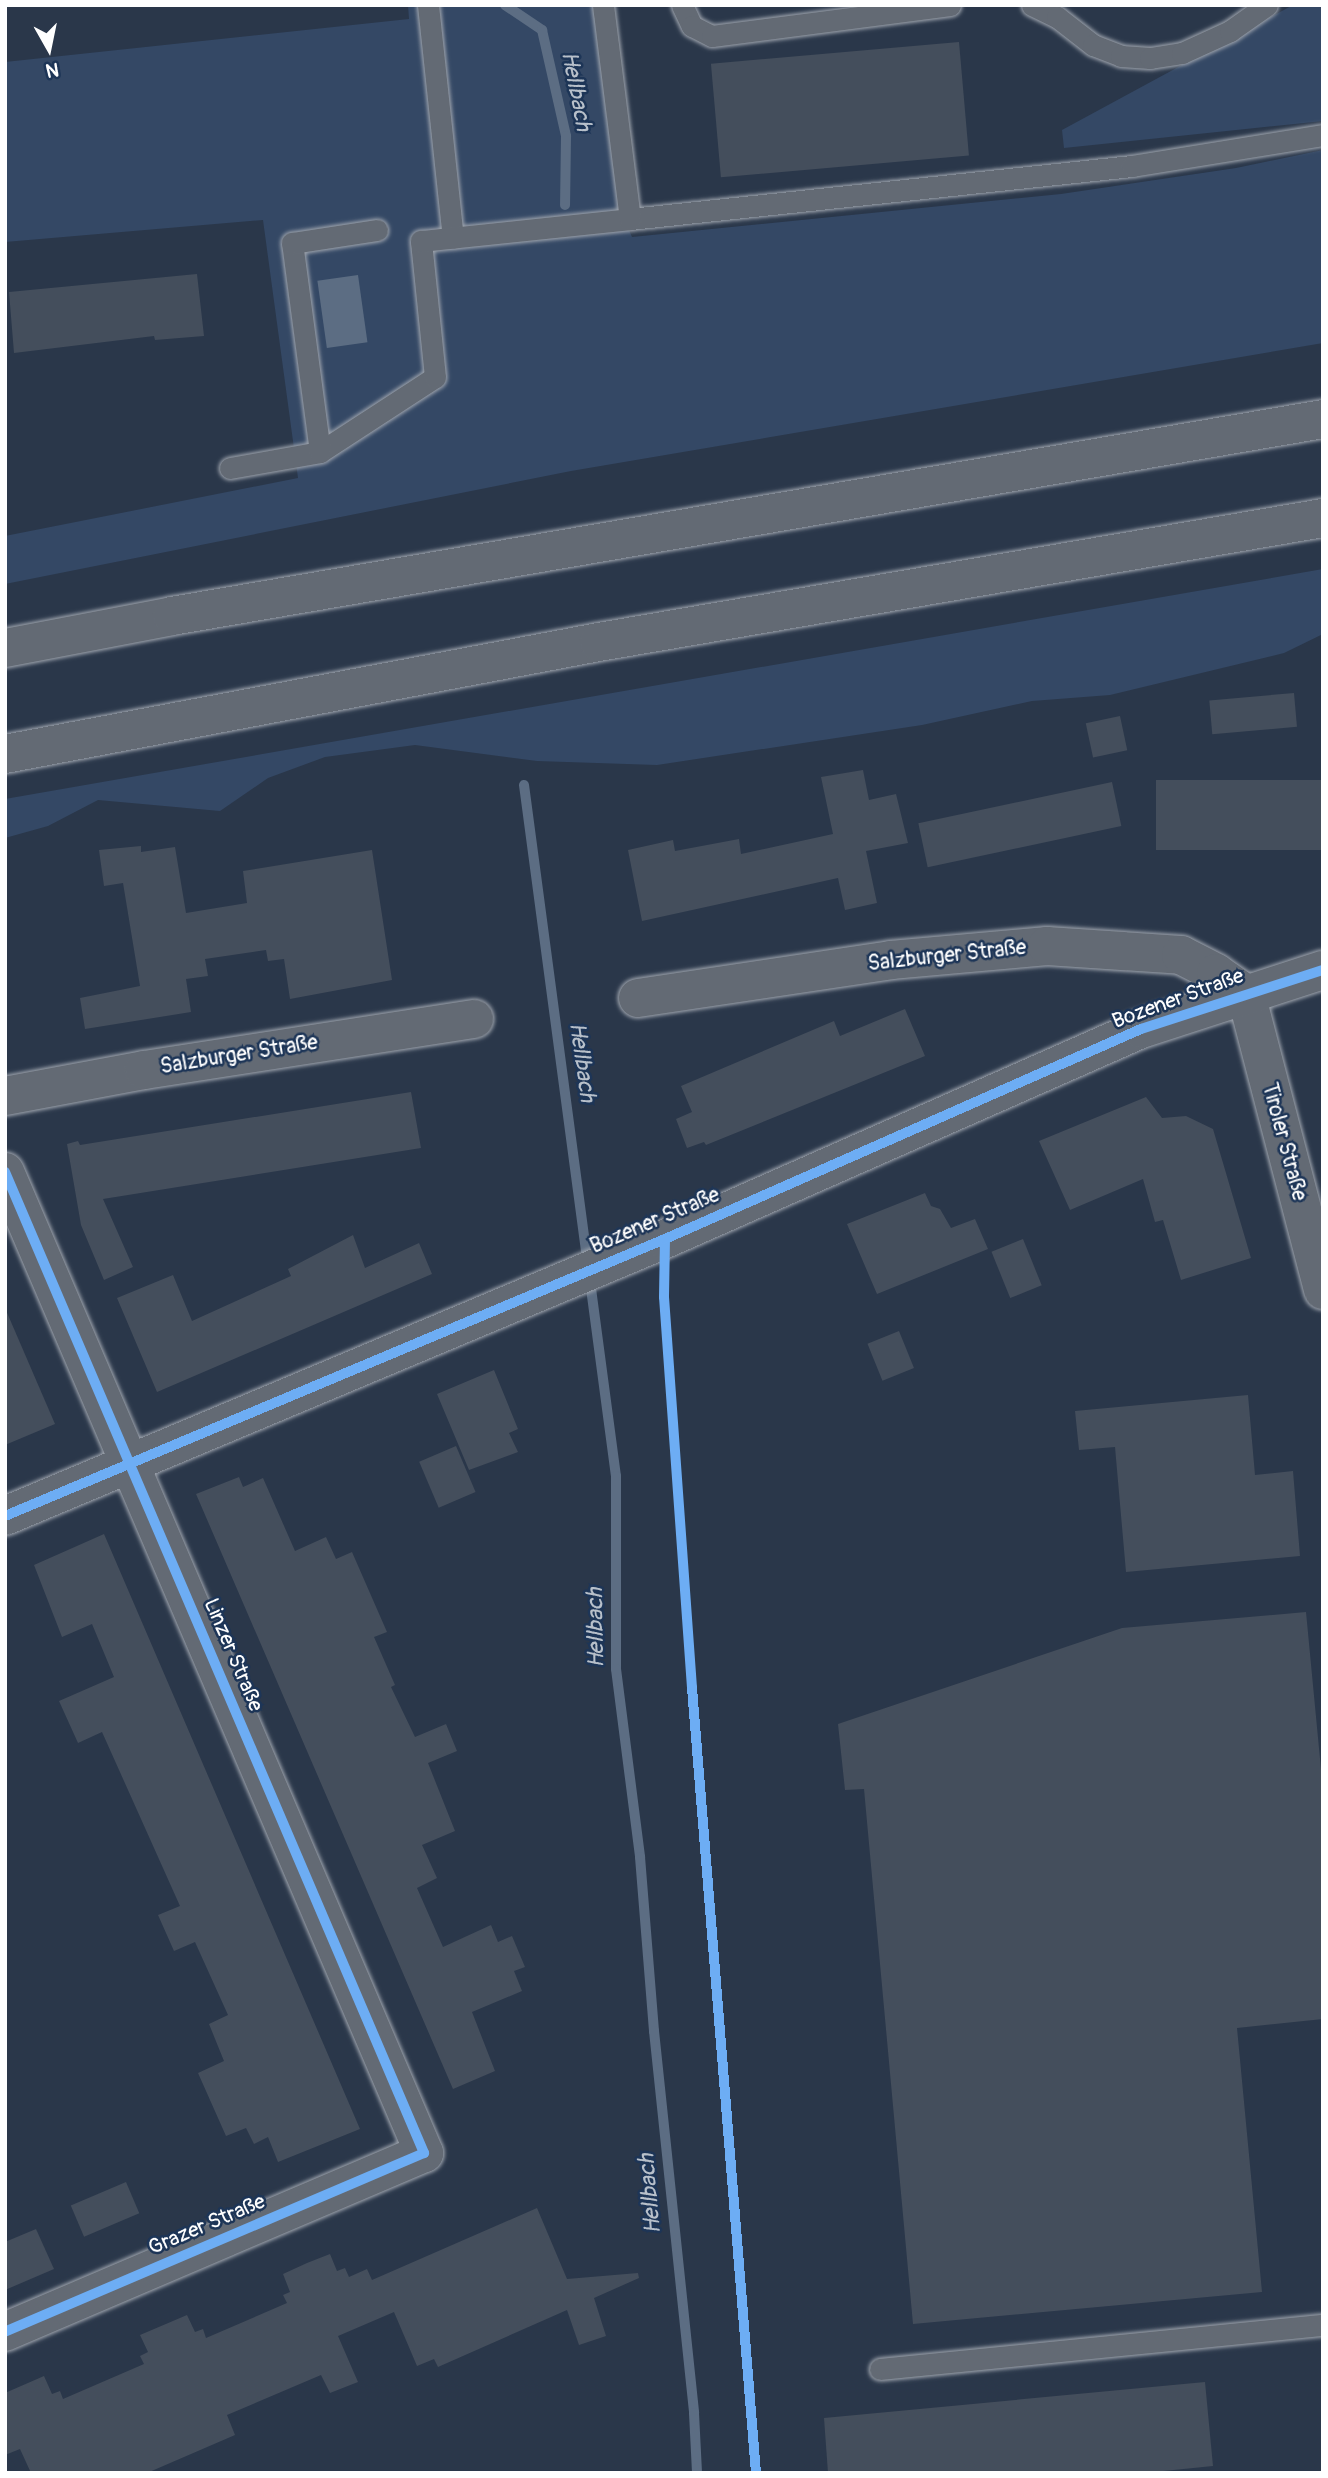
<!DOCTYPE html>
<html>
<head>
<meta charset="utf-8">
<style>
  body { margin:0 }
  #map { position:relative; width:1328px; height:2478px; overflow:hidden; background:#2a374a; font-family:Pangolin,sans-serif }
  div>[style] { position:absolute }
  .green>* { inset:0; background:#344865 }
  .water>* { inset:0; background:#5c6d83; transform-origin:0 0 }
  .stream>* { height:10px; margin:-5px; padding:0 5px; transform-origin:5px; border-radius:5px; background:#5c6d83 }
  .building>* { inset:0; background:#444e5c; transform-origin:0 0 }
  .roads { filter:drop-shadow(0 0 2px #9fa5ae) drop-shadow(0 0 2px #9fa5ae) }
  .service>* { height:21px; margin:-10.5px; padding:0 10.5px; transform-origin:10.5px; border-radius:10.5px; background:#636a74 }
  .minor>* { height:38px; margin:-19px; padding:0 19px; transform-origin:19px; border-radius:19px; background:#636a74 }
  .motorway>* { height:38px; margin:-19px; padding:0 19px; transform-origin:19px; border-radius:19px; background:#636a74 }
  .cycleway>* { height:10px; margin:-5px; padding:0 5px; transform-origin:5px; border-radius:5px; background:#6dadf4 }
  span { translate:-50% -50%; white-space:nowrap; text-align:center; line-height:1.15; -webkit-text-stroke:5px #1d3557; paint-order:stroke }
  .street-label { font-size:21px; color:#fff }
  .water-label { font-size:23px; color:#b8c0ca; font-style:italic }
  .frame { position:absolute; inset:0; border:7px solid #fff; pointer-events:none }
  .north { position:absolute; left:14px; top:14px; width:70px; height:70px; -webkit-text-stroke:5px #1d3557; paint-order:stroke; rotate:171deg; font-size:19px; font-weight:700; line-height:28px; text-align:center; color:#fff }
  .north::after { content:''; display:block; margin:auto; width:24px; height:32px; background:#fff; clip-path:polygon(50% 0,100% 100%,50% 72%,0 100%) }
</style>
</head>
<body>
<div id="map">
  <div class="green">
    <div style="clip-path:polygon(408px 5px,605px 5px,618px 204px,632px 237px,1061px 194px,1236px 168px,1323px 150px,1323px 343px,571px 471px,5px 584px,5px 536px,298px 478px,263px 220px,5px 242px,5px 62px,409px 19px)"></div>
    <div style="clip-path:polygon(1293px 5px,1323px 5px,1323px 121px,1064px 148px,1062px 130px)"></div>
    <div style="clip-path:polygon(1323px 569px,1323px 634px,1284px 653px,1110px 695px,1032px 701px,922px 725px,657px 765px,537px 761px,415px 745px,325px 757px,268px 778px,220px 811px,98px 800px,48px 826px,5px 838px,5px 799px)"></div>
  </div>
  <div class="water">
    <div style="left:358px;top:275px;width:68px;height:41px;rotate:82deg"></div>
  </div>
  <div class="stream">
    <div style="left:505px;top:5px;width:45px;rotate:34deg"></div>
    <div style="left:542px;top:30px;width:109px;rotate:77.2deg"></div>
    <div style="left:566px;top:136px;width:69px;rotate:90.8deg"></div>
    <div style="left:524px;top:785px;width:697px;rotate:82.42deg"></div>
    <div style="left:616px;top:1476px;width:193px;rotate:90deg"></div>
    <div style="left:616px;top:1669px;width:190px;rotate:82.7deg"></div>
    <div style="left:640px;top:1857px;width:175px;rotate:85.4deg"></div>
    <div style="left:654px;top:2031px;width:384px;rotate:84deg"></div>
    <div style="left:694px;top:2413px;width:60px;rotate:87.1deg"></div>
  </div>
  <div class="building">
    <div style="left:959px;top:42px;width:114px;height:249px;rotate:85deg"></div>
    <div style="clip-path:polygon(197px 274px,204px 336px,155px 340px,154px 336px,14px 353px,9px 292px)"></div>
    <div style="left:1294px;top:693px;width:34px;height:85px;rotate:85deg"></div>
    <div style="left:1120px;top:716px;width:35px;height:35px;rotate:78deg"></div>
    <div style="clip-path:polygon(863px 770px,869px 800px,896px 794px,908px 843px,866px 851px,877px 903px,845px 910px,838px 878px,642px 921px,628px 850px,673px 840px,675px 851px,739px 839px,741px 854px,833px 834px,821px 777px)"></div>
    <div style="left:1323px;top:780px;width:70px;height:167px;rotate:90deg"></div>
    <div style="left:1112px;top:782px;width:45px;height:198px;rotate:78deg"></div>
    <div style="clip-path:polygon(141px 846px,141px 852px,175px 847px,186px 913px,247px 903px,243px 871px,372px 850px,392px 980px,290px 999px,284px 959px,268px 961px,266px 950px,205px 959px,208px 976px,186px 979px,191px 1012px,85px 1029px,80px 998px,140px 986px,123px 883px,104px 886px,99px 850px)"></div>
    <div style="clip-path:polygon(905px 1009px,925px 1056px,706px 1145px,704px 1142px,687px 1148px,676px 1119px,692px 1112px,681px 1086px,834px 1021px,840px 1036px)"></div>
    <div style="clip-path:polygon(411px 1092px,421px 1148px,103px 1199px,133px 1267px,104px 1280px,81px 1225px,67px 1144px,78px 1141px,80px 1145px)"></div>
    <div style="clip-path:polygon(1146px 1097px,1162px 1118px,1186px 1116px,1213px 1129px,1251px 1258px,1181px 1280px,1163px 1220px,1155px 1222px,1143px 1179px,1070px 1210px,1039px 1141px)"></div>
    <div style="clip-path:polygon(925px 1193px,931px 1206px,940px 1209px,951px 1228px,975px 1219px,988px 1249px,877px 1294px,847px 1224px)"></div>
    <div style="clip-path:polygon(353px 1235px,365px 1268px,419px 1243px,432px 1274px,157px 1392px,117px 1298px,173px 1275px,192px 1321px,291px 1276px,288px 1269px)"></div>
    <div style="left:1023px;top:1239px;width:50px;height:34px;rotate:68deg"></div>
    <div style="clip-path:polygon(5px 1308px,55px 1424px,5px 1445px)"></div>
    <div style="left:899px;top:1331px;width:40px;height:34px;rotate:68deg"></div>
    <div style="clip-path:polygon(494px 1370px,518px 1429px,509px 1433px,518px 1452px,469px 1470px,437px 1394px)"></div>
    <div style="clip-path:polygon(1248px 1395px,1255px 1475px,1293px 1471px,1300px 1556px,1126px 1572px,1115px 1447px,1079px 1450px,1075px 1411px)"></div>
    <div style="left:456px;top:1446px;width:50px;height:40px;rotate:67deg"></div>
    <div style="clip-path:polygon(239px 1477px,243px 1487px,263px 1478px,295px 1551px,326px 1537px,336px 1559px,352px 1552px,387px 1632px,374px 1637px,395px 1685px,391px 1687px,415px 1737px,446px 1724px,457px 1751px,428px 1763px,455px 1831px,422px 1845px,437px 1878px,417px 1888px,443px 1947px,491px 1925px,498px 1942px,512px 1936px,525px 1967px,514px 1971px,522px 1991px,472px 2012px,495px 2071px,453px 2089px,196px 1494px)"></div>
    <div style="clip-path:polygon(104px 1534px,360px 2129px,278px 2162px,268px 2137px,254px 2144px,246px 2128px,226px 2136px,198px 2073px,224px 2061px,209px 2024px,228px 2015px,195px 1942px,174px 1951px,158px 1915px,180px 1906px,102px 1732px,78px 1743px,59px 1701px,114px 1677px,92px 1624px,62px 1637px,34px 1565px)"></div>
    <div style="clip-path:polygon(1306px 1612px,1323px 1790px,1323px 2019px,1237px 2028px,1262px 2292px,913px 2324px,864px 1789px,845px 1790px,838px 1724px,1122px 1628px)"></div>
    <div style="left:126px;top:2182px;width:34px;height:60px;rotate:67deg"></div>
    <div style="clip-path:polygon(537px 2208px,567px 2279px,638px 2273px,639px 2278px,594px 2298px,606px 2336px,579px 2345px,567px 2310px,438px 2367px,434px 2359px,417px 2366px,394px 2312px,338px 2336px,358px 2382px,330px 2393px,321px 2375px,227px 2415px,235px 2435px,147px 2473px,31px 2473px,20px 2449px,5px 2455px,5px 2393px,44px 2376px,52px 2394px,60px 2391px,63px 2399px,144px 2364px,140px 2356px,148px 2352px,140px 2335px,187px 2315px,195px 2332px,203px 2329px,206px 2338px,287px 2303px,283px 2295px,290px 2292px,283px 2274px,307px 2263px,330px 2254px,337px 2271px,345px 2268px,349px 2277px,367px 2269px,372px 2280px)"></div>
    <div style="clip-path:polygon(36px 2229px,54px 2269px,5px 2290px,5px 2242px)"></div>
    <div style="clip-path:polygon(1205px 2382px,1213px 2466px,1144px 2473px,828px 2473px,824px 2418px)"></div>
  </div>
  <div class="roads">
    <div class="service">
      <div style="left:428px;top:5px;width:234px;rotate:83.9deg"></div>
      <div style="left:682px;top:5px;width:23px;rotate:65deg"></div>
      <div style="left:692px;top:26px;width:22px;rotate:27deg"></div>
      <div style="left:712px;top:36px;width:240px;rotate:-7.4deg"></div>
      <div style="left:1032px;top:5px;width:28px;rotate:26deg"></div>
      <div style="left:1057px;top:17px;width:46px;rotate:37.9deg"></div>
      <div style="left:1093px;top:45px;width:30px;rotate:21deg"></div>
      <div style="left:1121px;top:56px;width:29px;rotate:4deg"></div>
      <div style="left:1150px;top:58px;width:32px;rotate:-9deg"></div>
      <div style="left:1182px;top:53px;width:53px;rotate:-24.6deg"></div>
      <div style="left:1230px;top:31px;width:45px;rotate:-35.1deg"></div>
      <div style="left:630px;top:219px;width:505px;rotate:-6.03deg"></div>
      <div style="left:1132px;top:166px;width:193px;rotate:-9.2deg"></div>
      <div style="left:320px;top:452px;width:137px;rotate:-33.1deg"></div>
      <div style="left:435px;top:377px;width:137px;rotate:-95.9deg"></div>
      <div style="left:421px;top:241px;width:210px;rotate:-6deg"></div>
      <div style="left:630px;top:219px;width:216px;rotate:-97.2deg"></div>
      <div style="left:230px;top:468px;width:91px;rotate:-10.1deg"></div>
      <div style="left:320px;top:452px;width:211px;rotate:-97.6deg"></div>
      <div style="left:292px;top:243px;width:86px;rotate:-8.7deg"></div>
      <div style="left:880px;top:2369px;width:445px;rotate:-5.7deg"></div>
    </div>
    <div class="minor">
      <div style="left:638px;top:998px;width:256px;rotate:-8.5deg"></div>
      <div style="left:891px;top:960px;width:157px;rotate:-5.1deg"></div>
      <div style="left:1047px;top:946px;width:134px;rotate:3.8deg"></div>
      <div style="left:1181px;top:955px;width:39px;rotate:27deg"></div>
      <div style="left:1216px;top:973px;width:37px;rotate:35deg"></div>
      <div style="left:1246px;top:994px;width:306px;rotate:75.4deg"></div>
      <div style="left:5px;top:1096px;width:141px;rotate:-10.6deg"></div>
      <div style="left:144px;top:1070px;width:334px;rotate:-8.8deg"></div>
      <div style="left:5px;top:1172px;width:1067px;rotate:66.87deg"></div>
      <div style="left:424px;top:2153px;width:456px;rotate:156.9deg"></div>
      <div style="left:5px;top:1516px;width:716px;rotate:-22.77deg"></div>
      <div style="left:665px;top:1239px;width:520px;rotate:-23.81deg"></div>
      <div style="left:1141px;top:1029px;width:191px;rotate:-18deg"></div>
    </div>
    <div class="motorway">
      <div style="left:5px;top:648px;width:170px;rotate:-10.8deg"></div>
      <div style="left:172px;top:616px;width:1168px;rotate:-9.71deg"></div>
      <div style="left:5px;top:754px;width:604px;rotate:-10.68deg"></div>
      <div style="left:599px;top:642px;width:735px;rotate:-9.72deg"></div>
    </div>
  </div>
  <div class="cycleway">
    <div style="left:5px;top:1172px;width:1067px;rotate:66.87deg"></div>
    <div style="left:424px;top:2153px;width:456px;rotate:156.9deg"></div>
    <div style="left:665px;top:1239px;width:58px;rotate:91deg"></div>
    <div style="left:664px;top:1297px;width:392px;rotate:85.9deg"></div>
    <div style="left:692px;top:1688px;width:788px;rotate:85.34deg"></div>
    <div style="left:5px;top:1516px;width:716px;rotate:-22.77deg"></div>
    <div style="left:665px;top:1239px;width:520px;rotate:-23.81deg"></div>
    <div style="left:1141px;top:1029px;width:191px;rotate:-18deg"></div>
  </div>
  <div class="street-label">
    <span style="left:947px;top:956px;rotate:-6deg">Salzburger Straße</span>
    <span style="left:1178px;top:999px;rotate:-20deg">Bozener Straße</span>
    <span style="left:239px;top:1055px;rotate:-9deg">Salzburger Straße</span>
    <span style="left:1284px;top:1142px;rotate:75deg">Tiroler Straße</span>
    <span style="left:655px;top:1221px;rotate:-23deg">Bozener Straße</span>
    <span style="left:233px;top:1655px;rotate:67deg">Linzer Straße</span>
    <span style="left:207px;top:2225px;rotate:-23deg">Grazer Straße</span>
  </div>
  <div class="water-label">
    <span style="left:576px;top:91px;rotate:79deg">Hellbach</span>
    <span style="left:582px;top:1062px;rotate:82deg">Hellbach</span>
    <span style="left:596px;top:1628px;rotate:-91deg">Hellbach</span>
    <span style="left:650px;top:2194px;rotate:-95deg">Hellbach</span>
  </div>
  <div class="frame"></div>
  <div class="north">N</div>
</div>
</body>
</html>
